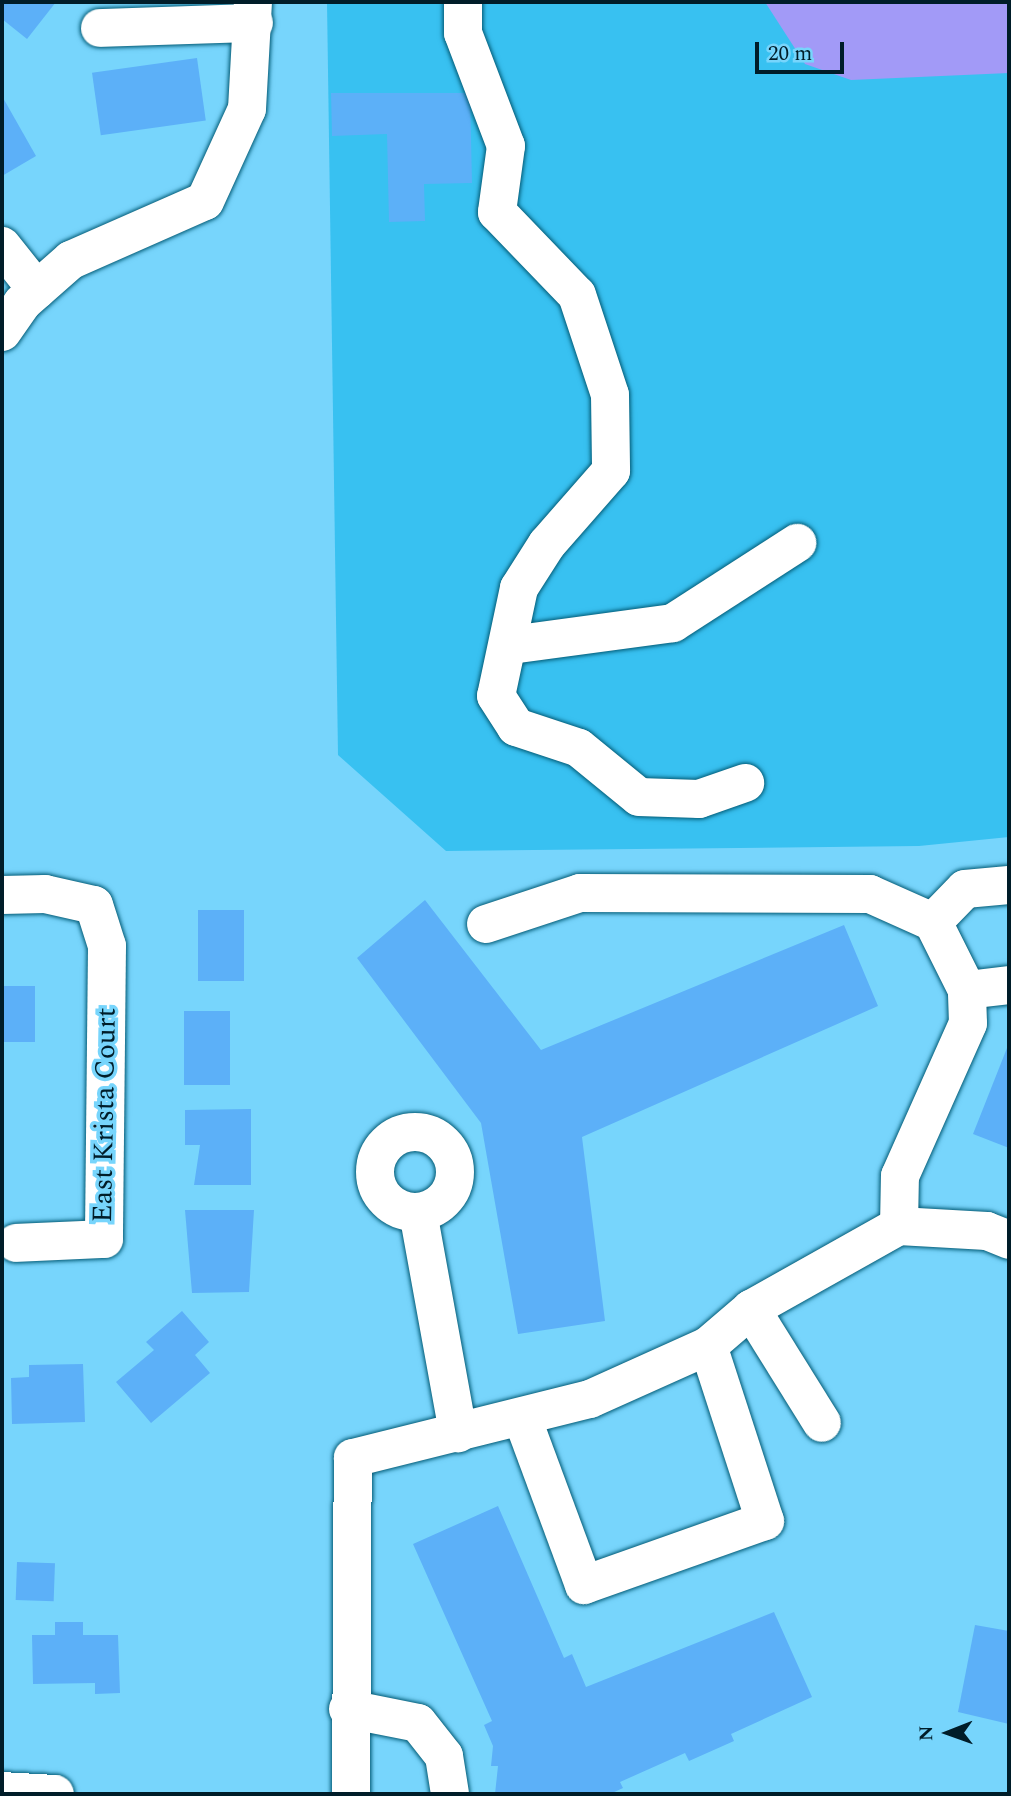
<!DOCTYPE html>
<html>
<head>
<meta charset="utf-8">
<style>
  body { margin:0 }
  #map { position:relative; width:1011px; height:1796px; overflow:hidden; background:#77d5fc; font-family:Spectral,serif }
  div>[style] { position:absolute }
  .green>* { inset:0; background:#38c1f1 }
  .water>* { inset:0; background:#a29af7 }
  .building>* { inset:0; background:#5cb0f8; transform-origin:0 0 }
  .roads { filter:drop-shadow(0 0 2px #035b76) drop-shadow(0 0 2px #035b76) }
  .minor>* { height:38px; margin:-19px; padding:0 19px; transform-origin:19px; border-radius:19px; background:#fff }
  .minor>.ring { margin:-19px; padding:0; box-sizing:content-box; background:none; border:38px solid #fff; border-radius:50% }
  span { translate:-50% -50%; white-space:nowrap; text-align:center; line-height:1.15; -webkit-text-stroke:7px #77d5fc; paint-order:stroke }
  .street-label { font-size:28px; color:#001d29 }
  .frame { position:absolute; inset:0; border:4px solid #001d29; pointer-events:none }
  .north { position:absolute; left:913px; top:1698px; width:70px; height:70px; -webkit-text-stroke:5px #77d5fc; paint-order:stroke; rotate:269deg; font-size:19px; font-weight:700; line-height:28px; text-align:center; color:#001d29 }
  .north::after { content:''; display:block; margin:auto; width:24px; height:32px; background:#001d29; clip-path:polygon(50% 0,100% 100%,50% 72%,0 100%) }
  .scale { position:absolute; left:755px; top:42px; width:89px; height:32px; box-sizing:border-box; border:4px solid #001d29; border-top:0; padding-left:9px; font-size:21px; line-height:24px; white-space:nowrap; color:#001d29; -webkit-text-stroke:5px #77d5fc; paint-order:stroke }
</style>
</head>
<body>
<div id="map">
  <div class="green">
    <div style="clip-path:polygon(327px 2px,1009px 2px,1009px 837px,919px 846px,446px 851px,338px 755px)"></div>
  </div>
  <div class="water">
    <div style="clip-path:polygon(765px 2px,1009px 2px,1009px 73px,851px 80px,805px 64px)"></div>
  </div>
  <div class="building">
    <div style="clip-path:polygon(2px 2px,56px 2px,27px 39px,2px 19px)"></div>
    <div style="left:197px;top:58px;width:63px;height:106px;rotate:82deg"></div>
    <div style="clip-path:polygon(331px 93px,470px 93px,472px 183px,424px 184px,425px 221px,389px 222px,387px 134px,332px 136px)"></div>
    <div style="clip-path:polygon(2px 96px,36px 156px,2px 176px)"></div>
    <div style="clip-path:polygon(425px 900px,541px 1050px,844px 925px,878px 1006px,582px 1137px,605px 1321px,518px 1334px,481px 1123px,357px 958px)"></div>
    <div style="left:198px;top:910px;width:46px;height:71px"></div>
    <div style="left:2px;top:986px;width:33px;height:56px"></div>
    <div style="left:184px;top:1011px;width:46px;height:74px"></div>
    <div style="clip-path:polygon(1009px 1043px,1009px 1148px,973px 1134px)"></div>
    <div style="clip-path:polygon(251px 1109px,251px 1185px,194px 1185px,200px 1145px,185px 1145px,185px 1110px)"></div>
    <div style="clip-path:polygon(185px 1210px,254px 1210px,249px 1292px,192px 1293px)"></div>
    <div style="clip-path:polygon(182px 1311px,209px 1342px,195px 1355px,210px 1373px,151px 1423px,116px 1382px,154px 1350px,146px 1342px)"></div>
    <div style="clip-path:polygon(83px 1364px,85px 1422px,12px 1424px,11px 1378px,29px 1377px,29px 1365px)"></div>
    <div style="clip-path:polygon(498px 1506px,564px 1658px,572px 1654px,586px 1687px,774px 1612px,812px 1697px,731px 1734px,734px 1741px,689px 1761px,685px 1753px,620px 1782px,623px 1788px,610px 1794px,495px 1794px,498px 1766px,491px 1766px,493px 1746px,484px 1725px,492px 1721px,413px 1544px)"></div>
    <div style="left:17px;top:1562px;width:38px;height:38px;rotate:2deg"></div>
    <div style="clip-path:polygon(55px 1622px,83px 1622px,83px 1635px,118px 1635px,120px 1693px,95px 1694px,95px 1683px,33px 1684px,32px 1635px,55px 1635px)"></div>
    <div style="clip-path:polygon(975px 1625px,1009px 1631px,1009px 1724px,958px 1712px)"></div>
  </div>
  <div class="roads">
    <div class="minor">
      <div style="left:463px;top:2px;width:31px;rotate:90deg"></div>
      <div style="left:463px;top:33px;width:121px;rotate:69.2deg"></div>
      <div style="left:506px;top:146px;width:67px;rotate:97.8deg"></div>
      <div style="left:497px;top:212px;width:115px;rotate:46.1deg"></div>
      <div style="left:577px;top:295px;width:105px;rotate:71.7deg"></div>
      <div style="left:610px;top:395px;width:76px;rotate:89.2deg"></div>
      <div style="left:611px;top:471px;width:97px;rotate:131.2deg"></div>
      <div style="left:547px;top:544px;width:52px;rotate:122.5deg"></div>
      <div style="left:519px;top:588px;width:110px;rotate:102deg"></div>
      <div style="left:496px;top:696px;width:37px;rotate:57deg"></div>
      <div style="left:516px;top:727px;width:66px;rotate:18.4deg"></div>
      <div style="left:579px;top:748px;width:77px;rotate:39.2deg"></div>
      <div style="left:639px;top:797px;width:60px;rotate:1.9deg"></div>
      <div style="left:699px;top:799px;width:49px;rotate:-19.2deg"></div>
      <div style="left:100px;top:28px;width:154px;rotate:-1.9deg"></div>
      <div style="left:2px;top:246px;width:56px;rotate:51.5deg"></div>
      <div style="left:2px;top:332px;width:35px;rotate:-55deg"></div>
      <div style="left:22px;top:303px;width:65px;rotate:-41.3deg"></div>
      <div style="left:71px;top:260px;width:146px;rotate:-23.8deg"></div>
      <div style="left:205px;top:201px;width:101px;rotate:-65.5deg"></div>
      <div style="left:247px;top:109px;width:107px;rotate:-86.8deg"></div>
      <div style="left:511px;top:645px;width:163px;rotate:-7.7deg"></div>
      <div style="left:673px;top:623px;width:148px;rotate:-32.8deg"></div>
      <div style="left:2px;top:895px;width:43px;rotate:-1.3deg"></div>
      <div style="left:45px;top:894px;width:50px;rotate:12.7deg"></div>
      <div style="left:94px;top:905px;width:43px;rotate:72.4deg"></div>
      <div style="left:107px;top:946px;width:293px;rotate:90.6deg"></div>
      <div style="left:104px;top:1239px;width:88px;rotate:177.4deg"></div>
      <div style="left:486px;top:924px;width:99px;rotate:-18.3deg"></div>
      <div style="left:580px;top:893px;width:290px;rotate:0.2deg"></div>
      <div style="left:870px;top:894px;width:69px;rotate:24deg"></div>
      <div style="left:967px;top:990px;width:76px;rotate:-116.6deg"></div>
      <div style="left:933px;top:922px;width:46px;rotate:-45.9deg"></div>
      <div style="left:965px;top:889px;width:44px;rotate:-5.2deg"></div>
      <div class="ring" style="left:375px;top:1132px;width:42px;height:42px"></div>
      <div style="left:418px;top:1212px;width:225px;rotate:79.7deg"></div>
      <div style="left:899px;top:1226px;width:50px;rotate:-88.9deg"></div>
      <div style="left:900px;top:1176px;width:167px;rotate:-66deg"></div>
      <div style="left:968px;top:1023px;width:33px;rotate:-92deg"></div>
      <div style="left:967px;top:990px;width:42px;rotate:-6.8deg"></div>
      <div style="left:751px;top:1309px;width:134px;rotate:58.1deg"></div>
      <div style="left:523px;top:1420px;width:176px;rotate:69.7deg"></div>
      <div style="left:584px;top:1585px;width:192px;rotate:-19.5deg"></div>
      <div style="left:765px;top:1521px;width:184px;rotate:-108deg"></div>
      <div style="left:348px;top:1709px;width:71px;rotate:11.3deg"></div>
      <div style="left:418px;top:1723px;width:42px;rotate:51.8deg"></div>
      <div style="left:444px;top:1756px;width:38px;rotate:81deg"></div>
      <div style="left:2px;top:1791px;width:53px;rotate:3.2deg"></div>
      <div style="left:351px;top:1794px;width:336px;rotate:-89.7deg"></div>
      <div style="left:353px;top:1458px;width:244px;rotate:-14deg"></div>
      <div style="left:590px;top:1399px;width:129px;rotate:-24.2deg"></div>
      <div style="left:708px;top:1346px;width:57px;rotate:-40.7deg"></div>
      <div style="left:751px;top:1309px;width:170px;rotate:-29.3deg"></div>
      <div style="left:899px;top:1226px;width:88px;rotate:3.3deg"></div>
      <div style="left:987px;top:1231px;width:24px;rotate:22deg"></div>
    </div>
  </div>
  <div class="street-label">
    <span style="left:105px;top:1115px;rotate:-89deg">East Krista Court</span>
  </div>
  <div class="frame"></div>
  <div class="north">N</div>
  <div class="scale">20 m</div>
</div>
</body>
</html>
